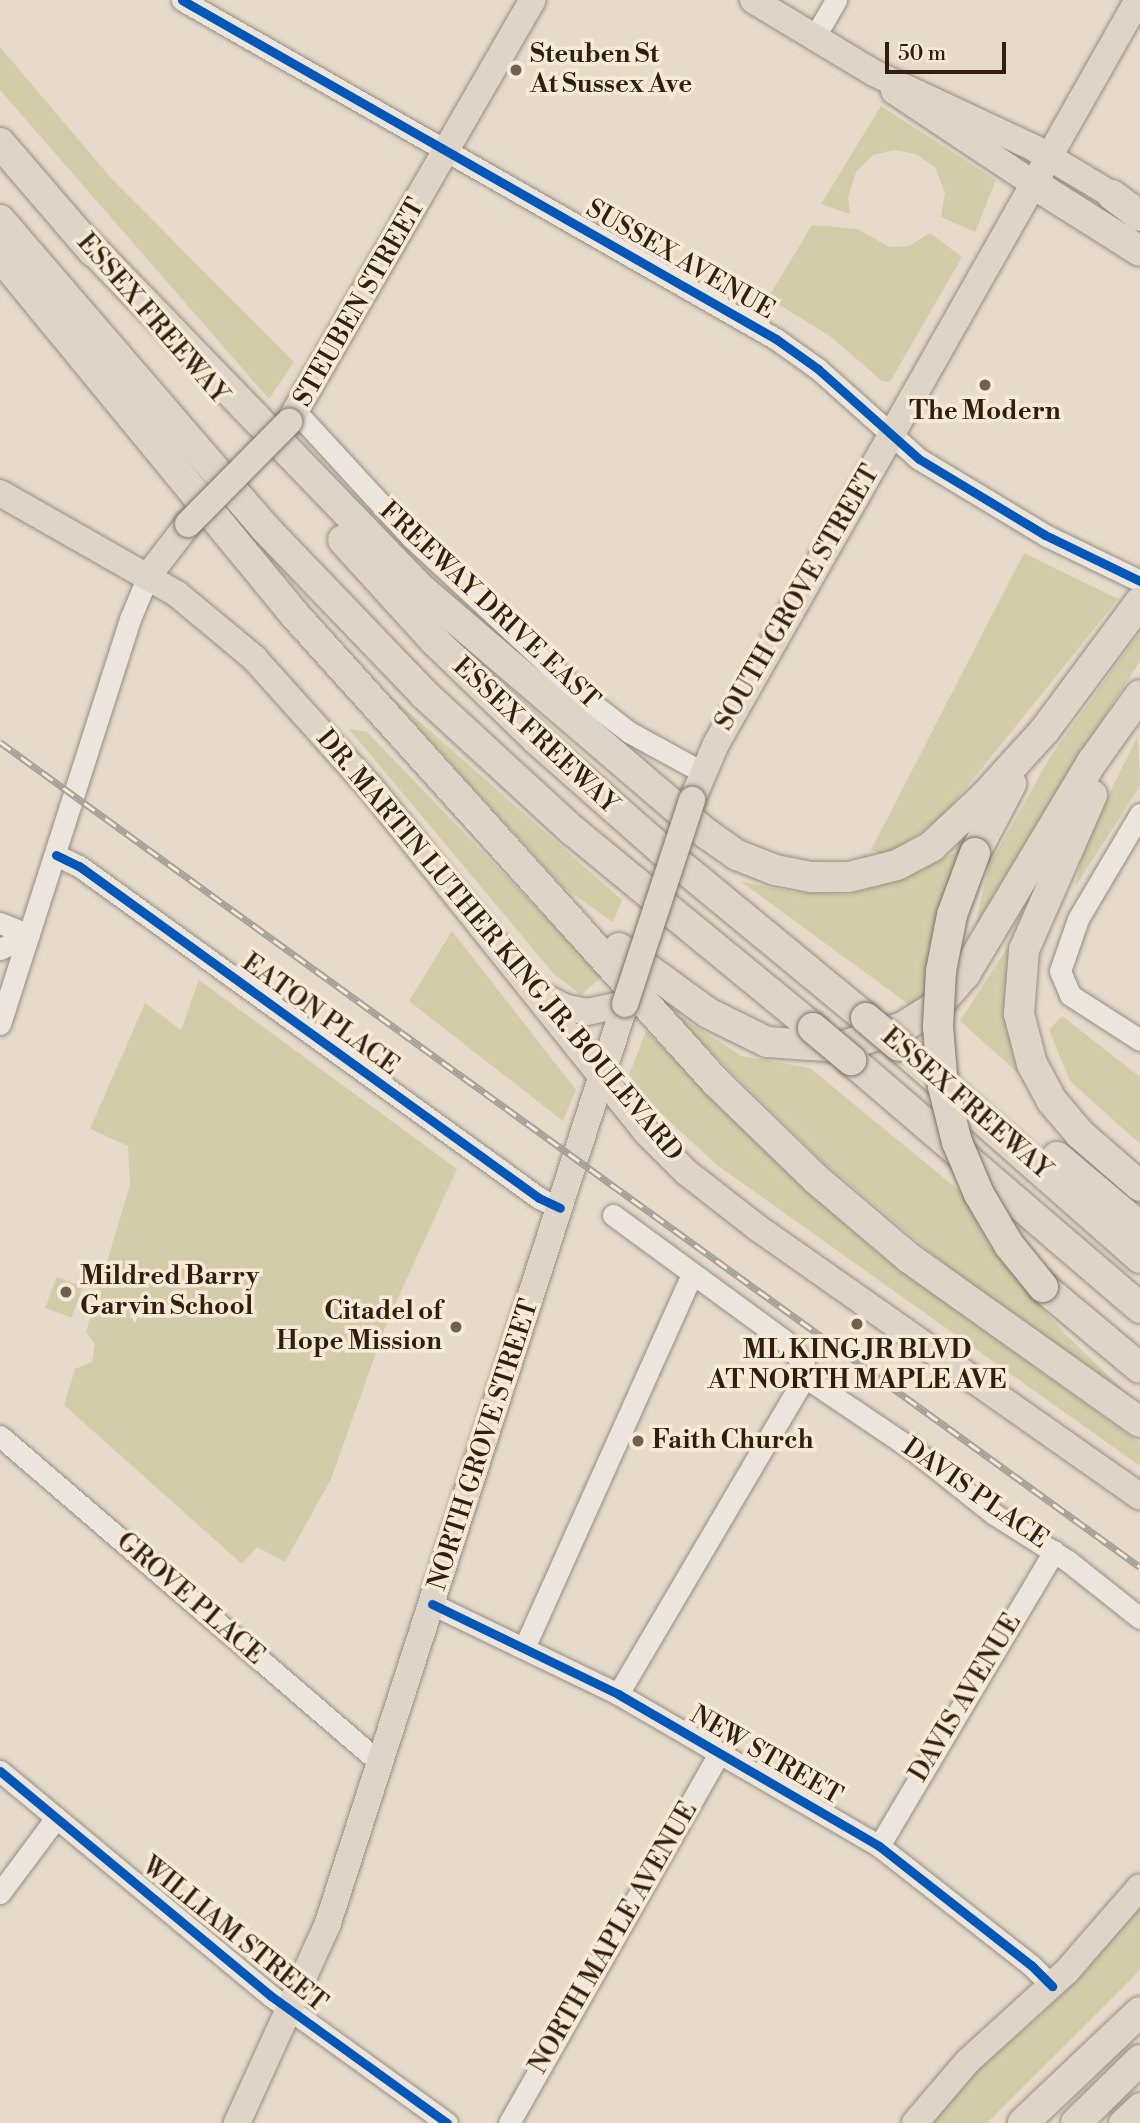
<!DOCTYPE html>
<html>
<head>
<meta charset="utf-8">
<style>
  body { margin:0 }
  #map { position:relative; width:1140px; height:2123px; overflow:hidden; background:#e6dbcb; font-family:"Libre Bodoni",serif }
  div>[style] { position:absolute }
  .green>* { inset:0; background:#d2cca8; transform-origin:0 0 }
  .roads { filter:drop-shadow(0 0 2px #968d83) drop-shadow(0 0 2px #968d83) }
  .minor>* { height:21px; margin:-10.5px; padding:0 10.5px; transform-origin:10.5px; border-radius:10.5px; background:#ebe5dd }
  .major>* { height:26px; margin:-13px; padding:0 13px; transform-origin:13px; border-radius:13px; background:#ded5c8 }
  .highway>* { height:30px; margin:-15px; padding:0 15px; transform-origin:15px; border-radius:15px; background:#ded5c8 }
  .rail>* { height:7px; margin-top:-3.5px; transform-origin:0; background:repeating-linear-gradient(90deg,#f7e9d5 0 13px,#a7a19a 0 26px); box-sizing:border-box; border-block:2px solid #a7a19a }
  .bridges { filter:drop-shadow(0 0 2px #7c746a) drop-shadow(0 0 2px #7c746a) }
  .major-bridge>* { height:26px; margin:-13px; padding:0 13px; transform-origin:13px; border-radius:13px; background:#ded5c8 }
  .highway-bridge>* { height:30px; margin:-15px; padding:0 15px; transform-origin:15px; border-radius:15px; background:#ded5c8 }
  .cycleway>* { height:9px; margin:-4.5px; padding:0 4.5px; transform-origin:4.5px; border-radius:4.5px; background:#0057b8 }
  .dots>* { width:19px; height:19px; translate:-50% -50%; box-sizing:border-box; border:4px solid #f7e9d5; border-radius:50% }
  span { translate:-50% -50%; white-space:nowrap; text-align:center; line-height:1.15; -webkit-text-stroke:7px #f7e9d5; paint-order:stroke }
  .poi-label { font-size:26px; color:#301e10; font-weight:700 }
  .left { translate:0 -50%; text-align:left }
  .right { translate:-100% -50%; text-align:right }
  .street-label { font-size:26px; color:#301e10 }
  .scale { position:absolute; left:885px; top:42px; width:121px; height:32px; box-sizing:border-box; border:4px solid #301e10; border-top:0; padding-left:9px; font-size:21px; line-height:24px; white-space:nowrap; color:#301e10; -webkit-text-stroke:5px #f7e9d5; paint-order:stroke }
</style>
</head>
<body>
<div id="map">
  <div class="green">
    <div style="clip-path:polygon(0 47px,111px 178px,294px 362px,269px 399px,0 90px)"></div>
    <div style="clip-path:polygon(881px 106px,996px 180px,975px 232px,941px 217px,945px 193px,935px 167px,916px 154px,894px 150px,873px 155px,856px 172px,848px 197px,850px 214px,821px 204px)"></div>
    <div style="clip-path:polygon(812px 225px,858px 229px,889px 247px,909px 246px,930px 233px,962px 257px,890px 382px,882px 381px,830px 336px,768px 298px)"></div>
    <div style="clip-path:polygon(1024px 553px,1118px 599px,942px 818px,887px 855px,871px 850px)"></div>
    <div style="clip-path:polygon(1140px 632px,1140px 661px,1071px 769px,973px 937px,988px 868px,1050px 757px)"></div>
    <div style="clip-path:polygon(386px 692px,622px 900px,613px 922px,564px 888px)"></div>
    <div style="clip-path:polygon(349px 729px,367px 732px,602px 976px,581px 995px,554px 974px)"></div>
    <div style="clip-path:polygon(1138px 735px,1140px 786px,1075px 887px,1084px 846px)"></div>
    <div style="clip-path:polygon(960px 850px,927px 998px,915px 1009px,740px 881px,792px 892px,849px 895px,910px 876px)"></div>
    <div style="clip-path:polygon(1021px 926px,1027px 1081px,960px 1021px)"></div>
    <div style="clip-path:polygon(452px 931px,576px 1090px,563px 1121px,409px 1001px)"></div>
    <div style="clip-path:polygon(199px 980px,457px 1169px,387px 1322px,331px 1479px,285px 1562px,257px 1547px,242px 1564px,64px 1405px,75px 1369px,92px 1362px,95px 1344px,86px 1332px,130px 1185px,128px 1146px,90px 1129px,145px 1003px,181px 1030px)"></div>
    <div style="clip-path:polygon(668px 1009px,742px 1056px,810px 1068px,961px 1192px,989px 1246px,1064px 1333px,1140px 1406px,971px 1286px,820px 1159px)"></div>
    <div style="clip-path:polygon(1062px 1016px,1140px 1077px,1140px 1144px,1070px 1081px,1049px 1030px)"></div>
    <div style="clip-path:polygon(646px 1031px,875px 1251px,1140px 1443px,1140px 1466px,717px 1165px,653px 1106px,629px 1075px)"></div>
    <div style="left:57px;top:1277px;width:28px;height:33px;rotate:21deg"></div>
    <div style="clip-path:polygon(1140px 1902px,1140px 1970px,987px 2123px,932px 2123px,957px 2087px,1041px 2015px)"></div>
  </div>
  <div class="roads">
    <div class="minor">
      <div style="left:182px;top:0;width:684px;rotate:29.71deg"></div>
      <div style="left:776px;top:339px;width:52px;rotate:35.5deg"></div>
      <div style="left:818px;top:369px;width:135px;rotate:41.7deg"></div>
      <div style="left:919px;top:459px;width:147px;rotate:31.1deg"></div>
      <div style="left:1045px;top:535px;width:106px;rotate:25.8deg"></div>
      <div style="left:814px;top:38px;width:44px;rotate:-59.9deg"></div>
      <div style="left:297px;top:413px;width:170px;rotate:47.4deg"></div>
      <div style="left:412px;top:538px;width:229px;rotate:42.9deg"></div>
      <div style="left:580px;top:694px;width:62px;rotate:37.8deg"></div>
      <div style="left:629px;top:732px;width:83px;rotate:28.7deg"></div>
      <div style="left:1140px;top:814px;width:122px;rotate:120.6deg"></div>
      <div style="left:1078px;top:919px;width:55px;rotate:109.1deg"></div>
      <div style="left:1060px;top:971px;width:26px;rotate:67deg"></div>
      <div style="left:1070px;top:995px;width:83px;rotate:32.7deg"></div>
      <div style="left:56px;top:855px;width:25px;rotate:26deg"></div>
      <div style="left:79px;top:866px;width:567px;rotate:35.82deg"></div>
      <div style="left:539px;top:1198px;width:23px;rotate:25deg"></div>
      <div style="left:0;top:923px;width:31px;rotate:22deg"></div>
      <div style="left:0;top:949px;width:32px;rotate:-26deg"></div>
      <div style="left:0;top:1024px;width:425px;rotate:-72.2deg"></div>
      <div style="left:130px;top:619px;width:47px;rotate:-67.3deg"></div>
      <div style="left:613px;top:1215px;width:212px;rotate:36.2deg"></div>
      <div style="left:784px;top:1340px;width:32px;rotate:51deg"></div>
      <div style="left:804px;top:1365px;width:12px;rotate:85deg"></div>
      <div style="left:805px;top:1377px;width:134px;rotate:34deg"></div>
      <div style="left:916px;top:1452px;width:100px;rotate:38.5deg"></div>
      <div style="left:994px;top:1514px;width:88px;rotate:32.4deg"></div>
      <div style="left:1068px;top:1561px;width:92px;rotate:38.4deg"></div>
      <div style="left:0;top:1436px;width:500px;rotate:40.7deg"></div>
      <div style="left:432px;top:1604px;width:207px;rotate:25.8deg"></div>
      <div style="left:618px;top:1694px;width:302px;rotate:30.2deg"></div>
      <div style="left:879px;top:1846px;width:193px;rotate:38.1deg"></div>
      <div style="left:1031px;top:1965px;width:30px;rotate:45deg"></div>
      <div style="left:524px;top:1648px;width:410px;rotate:-65.8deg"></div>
      <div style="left:618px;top:1694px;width:368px;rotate:-59.5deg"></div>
      <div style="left:0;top:1771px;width:352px;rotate:39.7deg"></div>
      <div style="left:271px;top:1996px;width:217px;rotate:35.8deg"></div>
      <div style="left:879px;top:1846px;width:343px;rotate:-59.3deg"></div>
      <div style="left:0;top:1893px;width:94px;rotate:-53.3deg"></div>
      <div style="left:509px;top:2123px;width:425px;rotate:-60.4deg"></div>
    </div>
    <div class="major">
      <div style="left:753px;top:0;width:141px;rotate:31.1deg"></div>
      <div style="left:874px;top:73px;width:177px;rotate:25.1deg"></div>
      <div style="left:1034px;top:148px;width:111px;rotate:31deg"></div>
      <div style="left:894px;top:91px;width:168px;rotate:33.6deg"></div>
      <div style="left:289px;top:422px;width:487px;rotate:-60deg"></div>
      <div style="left:0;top:493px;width:204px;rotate:29.7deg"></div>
      <div style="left:177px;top:594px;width:100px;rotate:39.7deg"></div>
      <div style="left:254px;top:658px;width:172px;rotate:48.1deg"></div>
      <div style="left:369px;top:786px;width:445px;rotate:51.3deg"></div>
      <div style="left:647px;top:1133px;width:55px;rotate:45deg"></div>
      <div style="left:686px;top:1172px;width:91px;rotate:37.9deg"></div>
      <div style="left:758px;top:1228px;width:467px;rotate:35.1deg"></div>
      <div style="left:148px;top:576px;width:66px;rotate:-52.4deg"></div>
      <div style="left:692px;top:800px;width:61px;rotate:-66.8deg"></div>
      <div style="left:716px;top:744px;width:855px;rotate:-60.44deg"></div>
      <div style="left:540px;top:995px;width:30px;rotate:26deg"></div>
      <div style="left:567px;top:1008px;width:20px;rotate:11deg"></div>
      <div style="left:587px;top:1012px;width:39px;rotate:-12deg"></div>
      <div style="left:237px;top:2123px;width:220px;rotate:-65.5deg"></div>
      <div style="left:328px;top:1923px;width:966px;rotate:-72.09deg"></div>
      <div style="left:915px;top:2123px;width:82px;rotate:-49.5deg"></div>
      <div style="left:968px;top:2061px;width:134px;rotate:-42.3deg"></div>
      <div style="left:1067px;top:1971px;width:111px;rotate:-49deg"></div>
      <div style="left:1122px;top:2123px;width:25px;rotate:-43deg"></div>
    </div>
    <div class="highway">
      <div style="left:0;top:143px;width:143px;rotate:49.3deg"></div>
      <div style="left:1034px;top:184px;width:125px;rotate:32.3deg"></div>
      <div style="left:1112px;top:195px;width:35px;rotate:37deg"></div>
      <div style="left:0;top:220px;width:405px;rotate:49.3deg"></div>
      <div style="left:264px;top:527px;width:231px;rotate:46.2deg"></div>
      <div style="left:424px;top:694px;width:201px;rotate:42.6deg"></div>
      <div style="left:572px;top:830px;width:312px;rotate:39.4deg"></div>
      <div style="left:80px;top:236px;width:492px;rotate:46deg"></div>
      <div style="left:422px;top:590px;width:375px;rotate:40.6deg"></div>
      <div style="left:707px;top:834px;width:37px;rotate:35deg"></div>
      <div style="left:737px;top:855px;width:41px;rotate:21.5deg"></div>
      <div style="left:775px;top:870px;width:38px;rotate:11deg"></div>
      <div style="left:812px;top:877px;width:37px"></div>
      <div style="left:849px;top:877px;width:49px;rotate:-14deg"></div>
      <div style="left:897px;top:865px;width:40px;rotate:-28deg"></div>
      <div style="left:932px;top:846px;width:73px;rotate:-43.3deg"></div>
      <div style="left:985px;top:796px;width:89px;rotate:-47.7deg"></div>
      <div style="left:1045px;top:730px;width:159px;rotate:-53.4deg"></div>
      <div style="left:0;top:256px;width:463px;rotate:50.6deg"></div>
      <div style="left:294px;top:614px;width:630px;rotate:47.96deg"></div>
      <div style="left:716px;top:1082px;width:139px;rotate:44.1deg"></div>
      <div style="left:816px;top:1179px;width:122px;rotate:40.3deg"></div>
      <div style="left:909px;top:1258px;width:283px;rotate:35.4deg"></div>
      <div style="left:343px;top:540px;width:137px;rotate:47.7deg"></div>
      <div style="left:435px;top:641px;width:141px;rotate:44.1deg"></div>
      <div style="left:536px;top:739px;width:168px;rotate:41.4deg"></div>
      <div style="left:662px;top:850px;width:264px;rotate:39.5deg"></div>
      <div style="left:1092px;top:795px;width:169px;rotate:113.7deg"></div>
      <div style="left:1024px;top:950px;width:64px;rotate:94.5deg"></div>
      <div style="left:1019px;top:1014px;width:52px;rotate:75.4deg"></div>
      <div style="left:1032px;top:1064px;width:42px;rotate:61.6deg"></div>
      <div style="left:1052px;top:1101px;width:43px;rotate:49.7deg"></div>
      <div style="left:1080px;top:1134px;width:79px;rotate:40.9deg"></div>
      <div style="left:975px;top:853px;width:78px;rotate:-62.4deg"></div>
      <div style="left:619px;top:948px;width:110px;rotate:36.1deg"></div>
      <div style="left:708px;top:1013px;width:66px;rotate:26.2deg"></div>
      <div style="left:767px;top:1042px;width:73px;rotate:3.9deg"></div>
      <div style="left:840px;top:1047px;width:66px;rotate:-17.6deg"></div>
      <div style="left:903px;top:1027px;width:40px;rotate:-32deg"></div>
      <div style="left:937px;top:1006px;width:43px;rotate:-48.8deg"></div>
      <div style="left:965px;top:974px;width:247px;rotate:-59.1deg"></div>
      <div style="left:1092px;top:762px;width:82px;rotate:-54.4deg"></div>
      <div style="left:899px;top:1046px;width:321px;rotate:41.3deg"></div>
      <div style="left:851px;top:1060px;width:381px;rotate:40.6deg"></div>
      <div style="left:1057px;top:1157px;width:109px;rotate:40.1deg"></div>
      <div style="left:1043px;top:1287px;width:126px;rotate:39.9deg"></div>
      <div style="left:1023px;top:2123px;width:161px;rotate:-43.5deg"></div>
      <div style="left:1076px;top:2123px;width:90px;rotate:-44.5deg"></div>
    </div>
  </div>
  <div class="rail">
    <div style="left:0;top:742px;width:1407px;rotate:35.89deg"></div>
  </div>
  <div class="bridges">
    <div class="major-bridge">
      <div style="left:188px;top:524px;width:144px;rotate:-45.3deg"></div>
      <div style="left:625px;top:1004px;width:215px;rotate:-71.8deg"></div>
    </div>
    <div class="highway-bridge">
      <div style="left:975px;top:853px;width:66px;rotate:110.4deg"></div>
      <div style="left:952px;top:915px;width:57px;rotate:101.1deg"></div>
      <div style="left:941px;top:971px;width:56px;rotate:93.1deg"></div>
      <div style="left:938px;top:1027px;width:59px;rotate:85.2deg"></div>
      <div style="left:943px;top:1086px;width:58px;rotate:76deg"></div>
      <div style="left:957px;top:1142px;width:56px;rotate:67.1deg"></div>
      <div style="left:979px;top:1194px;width:59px;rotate:59.5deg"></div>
      <div style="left:1009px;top:1245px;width:54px;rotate:51deg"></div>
      <div style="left:866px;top:1018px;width:43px;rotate:40.3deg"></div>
      <div style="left:813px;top:1028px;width:50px;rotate:40.1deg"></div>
    </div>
  </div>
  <div class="cycleway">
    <div style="left:182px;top:0;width:684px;rotate:29.71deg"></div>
    <div style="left:776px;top:339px;width:52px;rotate:35.5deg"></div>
    <div style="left:818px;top:369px;width:135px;rotate:41.7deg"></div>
    <div style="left:919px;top:459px;width:147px;rotate:31.1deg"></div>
    <div style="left:1045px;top:535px;width:106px;rotate:25.8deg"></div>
    <div style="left:56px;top:855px;width:25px;rotate:26deg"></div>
    <div style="left:79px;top:866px;width:567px;rotate:35.82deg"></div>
    <div style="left:539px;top:1198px;width:23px;rotate:25deg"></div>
    <div style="left:432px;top:1604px;width:207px;rotate:25.8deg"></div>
    <div style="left:618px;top:1694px;width:302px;rotate:30.2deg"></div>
    <div style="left:879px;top:1846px;width:193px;rotate:38.1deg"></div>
    <div style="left:1031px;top:1965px;width:30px;rotate:45deg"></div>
    <div style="left:0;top:1771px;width:352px;rotate:39.7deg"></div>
    <div style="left:271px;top:1996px;width:217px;rotate:35.8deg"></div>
  </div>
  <div class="dots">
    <div style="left:516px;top:70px;background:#706051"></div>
    <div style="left:985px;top:385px;background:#706051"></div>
    <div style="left:66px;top:1292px;background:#706051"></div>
    <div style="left:857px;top:1324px;background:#706051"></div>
    <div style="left:456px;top:1327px;background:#706051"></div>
    <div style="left:638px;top:1441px;background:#706051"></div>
  </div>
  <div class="poi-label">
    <span class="left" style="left:530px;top:70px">Steuben St<br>At Sussex Ave</span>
    <span style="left:985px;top:412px">The Modern</span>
    <span class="left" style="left:80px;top:1292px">Mildred Barry<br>Garvin School</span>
    <span class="right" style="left:442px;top:1327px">Citadel of<br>Hope Mission</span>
    <span style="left:857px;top:1366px">ML KING JR BLVD<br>AT NORTH MAPLE AVE</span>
    <span class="left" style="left:652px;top:1441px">Faith Church</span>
  </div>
  <div class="street-label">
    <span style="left:680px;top:260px;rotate:30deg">SUSSEX AVENUE</span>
    <span style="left:360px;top:303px;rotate:-60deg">STEUBEN STREET</span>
    <span style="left:152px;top:319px;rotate:49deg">ESSEX FREEWAY</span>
    <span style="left:798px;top:598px;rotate:-60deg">SOUTH GROVE STREET</span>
    <span style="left:489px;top:606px;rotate:43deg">FREEWAY DRIVE EAST</span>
    <span style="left:535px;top:736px;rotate:43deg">ESSEX FREEWAY</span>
    <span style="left:499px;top:946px;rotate:50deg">DR. MARTIN LUTHER KING JR. BOULEVARD</span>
    <span style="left:320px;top:1015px;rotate:36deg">EATON PLACE</span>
    <span style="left:966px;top:1104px;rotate:41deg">ESSEX FREEWAY</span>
    <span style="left:484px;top:1445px;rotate:-72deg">NORTH GROVE STREET</span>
    <span style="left:975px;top:1494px;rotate:35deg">DAVIS PLACE</span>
    <span style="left:190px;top:1599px;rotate:41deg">GROVE PLACE</span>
    <span style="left:966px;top:1698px;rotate:-59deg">DAVIS AVENUE</span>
    <span style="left:766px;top:1756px;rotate:30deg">NEW STREET</span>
    <span style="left:234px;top:1935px;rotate:39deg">WILLIAM STREET</span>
    <span style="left:614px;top:1938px;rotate:-60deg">NORTH MAPLE AVENUE</span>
  </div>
  <div class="scale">50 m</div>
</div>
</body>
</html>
